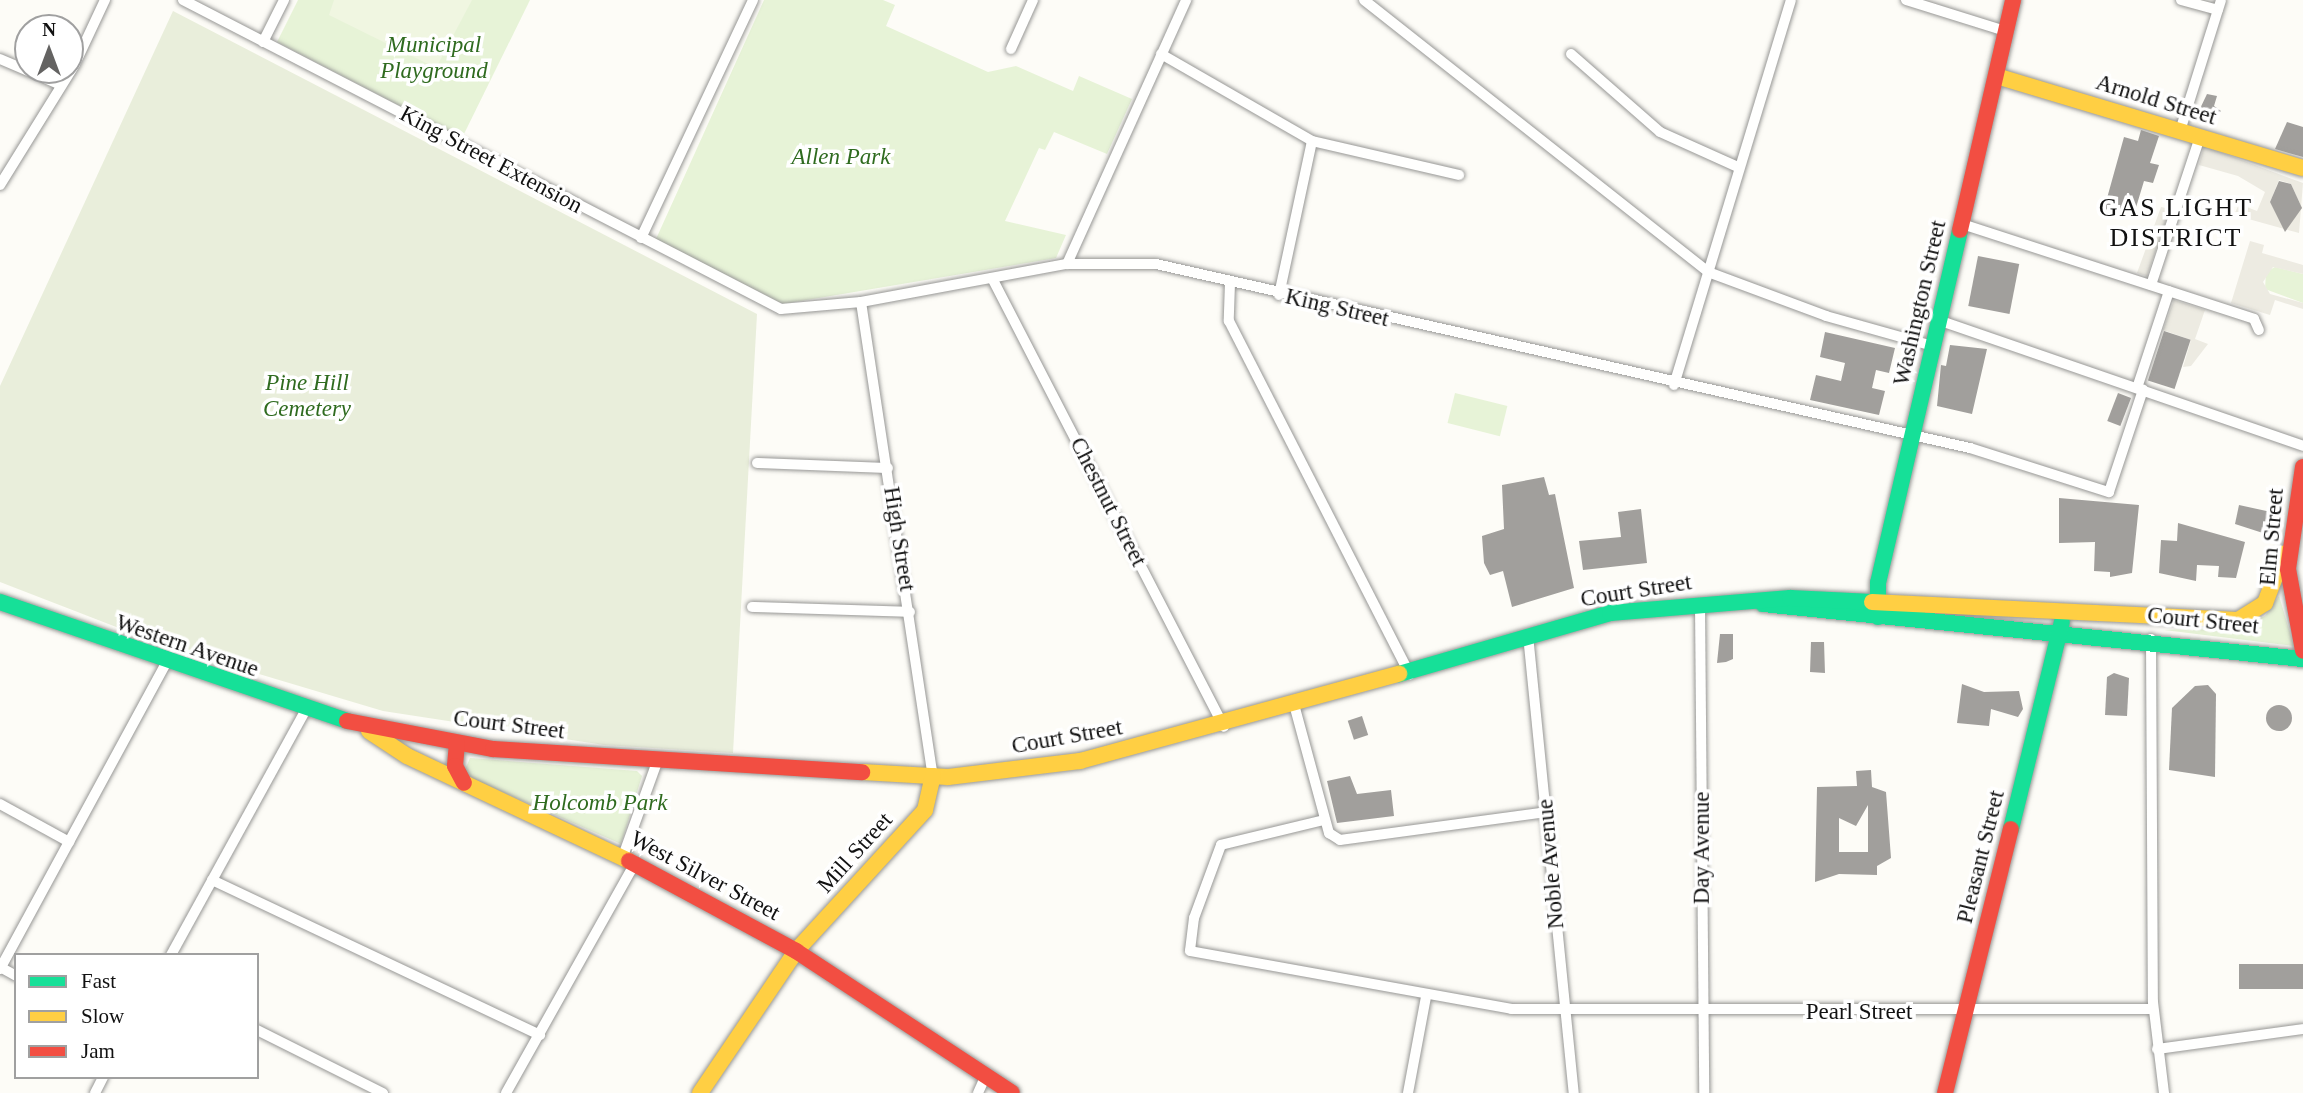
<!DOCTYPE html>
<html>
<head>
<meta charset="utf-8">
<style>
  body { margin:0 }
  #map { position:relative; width:2303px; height:1093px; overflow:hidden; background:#fdfcf7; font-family:Georgia,serif }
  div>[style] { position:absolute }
  .green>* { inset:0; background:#e7f3d7; transform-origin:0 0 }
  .cemetery>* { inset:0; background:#e9eedb }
  .pitch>* { inset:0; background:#f0f6e1 }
  .plaza>* { inset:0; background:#edebe2 }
  .building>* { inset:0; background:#a19f9c; transform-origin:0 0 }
  .round { border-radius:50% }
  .roads { filter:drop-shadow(0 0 2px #979795) drop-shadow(0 0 2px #979795) }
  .street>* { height:10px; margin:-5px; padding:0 5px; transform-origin:5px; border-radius:5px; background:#fffffe }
  .fast>* { height:16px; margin:-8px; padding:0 8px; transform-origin:8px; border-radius:8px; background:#16e098 }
  .slow>* { height:16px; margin:-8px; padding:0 8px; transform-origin:8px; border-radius:8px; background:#ffcf43 }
  .jam>* { height:16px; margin:-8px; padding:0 8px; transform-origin:8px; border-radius:8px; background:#f24e42 }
  span { translate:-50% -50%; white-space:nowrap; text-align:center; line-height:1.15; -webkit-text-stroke:7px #fff; paint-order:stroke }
  .park-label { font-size:23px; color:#2f6b1f; font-style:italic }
  .street-label { font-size:23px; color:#111 }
  .quarter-label { font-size:26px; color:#111; letter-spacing:2px }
  .legend { position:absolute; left:14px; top:953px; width:245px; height:126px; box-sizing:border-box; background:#fff; border:2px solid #a0a0a0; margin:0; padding:9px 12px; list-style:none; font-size:21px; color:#111 }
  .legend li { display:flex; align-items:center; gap:14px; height:35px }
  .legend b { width:35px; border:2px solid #a0a0a0 }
  .north { position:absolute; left:14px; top:14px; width:70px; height:70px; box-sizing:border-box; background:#fff; border:2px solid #a0a0a0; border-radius:50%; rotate:0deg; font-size:19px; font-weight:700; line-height:28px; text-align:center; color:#111 }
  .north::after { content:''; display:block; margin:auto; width:24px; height:32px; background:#646362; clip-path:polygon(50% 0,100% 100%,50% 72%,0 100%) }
</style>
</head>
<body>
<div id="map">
  <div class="green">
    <div style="clip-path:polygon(298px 0,530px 0,462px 138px,277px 42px)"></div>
    <div style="clip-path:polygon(764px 0,883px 0,895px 5px,886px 26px,988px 72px,1016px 66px,1073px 91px,1079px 76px,1132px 99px,1107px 154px,1054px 132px,1045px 150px,1039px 148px,1005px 221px,1066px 235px,1056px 258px,783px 304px,656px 239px)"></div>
    <div style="clip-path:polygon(2275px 267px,2303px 274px,2303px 303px,2265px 289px,2266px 272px)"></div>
    <div style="left:1455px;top:393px;width:54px;height:31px;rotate:14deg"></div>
    <div style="clip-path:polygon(2279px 596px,2294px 646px,2164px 630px,2243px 626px,2265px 616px)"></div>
    <div style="clip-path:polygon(470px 758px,637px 771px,642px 776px,621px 844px,473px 779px,464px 772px)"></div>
  </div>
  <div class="cemetery">
    <div style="clip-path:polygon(173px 11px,757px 314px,733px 753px,604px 745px,383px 711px,168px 647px,0 582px,0 386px)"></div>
  </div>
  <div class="pitch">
    <div style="clip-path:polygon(334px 0,472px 0,436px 68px,329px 15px)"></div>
  </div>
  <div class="plaza">
    <div style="clip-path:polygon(evenodd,2204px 146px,2303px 183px,2299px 233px,2234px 215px,2239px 204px,2257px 211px,2265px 192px,2238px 176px,2199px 165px,2204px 146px,2279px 180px,2291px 184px,2302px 208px,2283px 226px,2270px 202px,2279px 180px)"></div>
    <div style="clip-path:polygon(2161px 207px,2170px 209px,2147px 276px,2137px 273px)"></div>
    <div style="clip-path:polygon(2250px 241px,2264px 245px,2262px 253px,2303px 265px,2303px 274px,2273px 267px,2263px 282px,2270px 294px,2303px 303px,2303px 309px,2275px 300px,2270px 315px,2231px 303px)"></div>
    <div style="clip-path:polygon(2174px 300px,2205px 310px,2195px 339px,2208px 344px,2191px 366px,2183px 367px,2191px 340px,2163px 330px)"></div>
  </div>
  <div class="building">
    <div style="clip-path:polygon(2207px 94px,2217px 96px,2214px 106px,2221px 111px,2213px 122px,2196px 117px)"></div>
    <div style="clip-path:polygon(2287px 122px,2303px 127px,2303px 157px,2275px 149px)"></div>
    <div style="clip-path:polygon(2141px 130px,2159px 136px,2150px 163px,2159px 165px,2153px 183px,2144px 181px,2134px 214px,2104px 209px,2124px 137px,2138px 141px)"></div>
    <div style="clip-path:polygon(2279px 181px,2291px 184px,2302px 208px,2285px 232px,2270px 202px)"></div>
    <div style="left:1978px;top:256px;width:42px;height:51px;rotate:11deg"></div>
    <div style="left:2164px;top:331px;width:28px;height:52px;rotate:18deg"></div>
    <div style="clip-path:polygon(1825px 332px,1895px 348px,1889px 373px,1876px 370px,1872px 388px,1885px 391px,1879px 415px,1810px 400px,1816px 375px,1841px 381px,1845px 363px,1820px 357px)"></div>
    <div style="clip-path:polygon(1950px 345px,1987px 349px,1972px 414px,1937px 406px,1941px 365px,1946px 366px)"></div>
    <div style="left:2118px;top:393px;width:14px;height:30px;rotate:21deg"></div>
    <div style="clip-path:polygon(1544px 477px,1549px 495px,1555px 494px,1574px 588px,1512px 607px,1503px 571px,1490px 575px,1484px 563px,1482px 536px,1504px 529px,1502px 485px)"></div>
    <div style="clip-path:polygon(2059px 498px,2139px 505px,2132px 573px,2110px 577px,2110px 572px,2094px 571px,2095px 542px,2059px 543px)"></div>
    <div style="clip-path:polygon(2239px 505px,2271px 512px,2266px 534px,2235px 524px)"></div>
    <div style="clip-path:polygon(1641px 509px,1647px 563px,1583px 570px,1579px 541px,1621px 537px,1618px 512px)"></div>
    <div style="clip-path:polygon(2178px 523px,2245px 542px,2236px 578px,2218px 577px,2219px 566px,2197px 565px,2196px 581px,2159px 573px,2161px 540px,2177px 541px)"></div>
    <div style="clip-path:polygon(1720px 634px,1733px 634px,1733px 659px,1726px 662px,1717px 663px)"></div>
    <div style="clip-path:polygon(1811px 642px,1824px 642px,1825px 673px,1810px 672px)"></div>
    <div style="clip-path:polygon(2114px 673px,2129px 678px,2127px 716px,2105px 715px,2107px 677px)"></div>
    <div style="clip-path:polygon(1962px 684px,1984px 692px,2019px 691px,2023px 709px,2018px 717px,1991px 709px,1989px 726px,1957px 723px)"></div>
    <div style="clip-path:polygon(2208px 685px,2216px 694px,2215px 777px,2169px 770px,2172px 708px,2195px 686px)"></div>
    <div class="round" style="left:2266px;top:705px;width:26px;height:26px"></div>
    <div style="left:1362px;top:716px;width:20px;height:15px;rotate:72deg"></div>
    <div style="clip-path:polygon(evenodd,1871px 770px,1872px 787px,1886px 792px,1891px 858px,1877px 866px,1877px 875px,1839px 874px,1815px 882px,1817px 787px,1857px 786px,1856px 771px,1871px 770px,1868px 805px,1868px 852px,1839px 852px,1839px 818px,1856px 826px,1868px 805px)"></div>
    <div style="clip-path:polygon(1350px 776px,1357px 794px,1391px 790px,1394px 816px,1337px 823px,1327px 781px)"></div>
    <div style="left:2303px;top:964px;width:25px;height:64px;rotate:90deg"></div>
  </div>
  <div class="roads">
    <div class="street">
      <div style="left:183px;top:0;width:673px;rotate:27.33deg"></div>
      <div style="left:781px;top:309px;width:80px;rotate:-5deg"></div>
      <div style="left:861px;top:302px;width:209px;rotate:-10.5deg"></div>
      <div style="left:1067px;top:264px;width:89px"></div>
      <div style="left:1156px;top:264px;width:835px;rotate:12.74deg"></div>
      <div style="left:1970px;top:448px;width:146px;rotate:17.6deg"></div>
      <div style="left:2109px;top:492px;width:108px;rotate:-71.6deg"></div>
      <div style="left:1364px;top:0;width:439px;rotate:38.3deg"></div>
      <div style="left:1708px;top:272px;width:126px;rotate:20.4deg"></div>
      <div style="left:1826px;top:316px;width:111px;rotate:15.7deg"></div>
      <div style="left:1906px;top:0;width:104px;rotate:17.4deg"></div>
      <div style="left:2181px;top:0;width:38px;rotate:15deg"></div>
      <div style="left:263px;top:42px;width:47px;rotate:-63.4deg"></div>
      <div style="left:1011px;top:49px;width:54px;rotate:-65.8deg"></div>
      <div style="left:1161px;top:54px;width:174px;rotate:29.9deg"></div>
      <div style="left:1312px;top:141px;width:151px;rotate:13deg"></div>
      <div style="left:1571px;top:54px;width:118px;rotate:41.2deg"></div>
      <div style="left:1660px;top:132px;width:85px;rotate:24.2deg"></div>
      <div style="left:0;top:59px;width:66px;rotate:23.1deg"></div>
      <div style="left:2180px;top:131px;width:137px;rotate:-72.6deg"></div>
      <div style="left:0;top:185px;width:142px;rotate:-58.2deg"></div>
      <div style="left:75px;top:64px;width:71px;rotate:-64.9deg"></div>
      <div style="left:1962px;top:224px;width:307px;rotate:18deg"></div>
      <div style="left:2254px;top:319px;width:12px;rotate:66deg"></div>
      <div style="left:641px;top:238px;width:263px;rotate:-64.8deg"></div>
      <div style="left:1067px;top:264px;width:290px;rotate:-65.7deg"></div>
      <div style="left:992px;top:278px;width:505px;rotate:62.67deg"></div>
      <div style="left:1230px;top:283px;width:38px;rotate:92deg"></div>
      <div style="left:1229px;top:321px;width:397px;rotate:62.9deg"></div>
      <div style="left:2151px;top:285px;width:156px;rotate:-71.7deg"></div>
      <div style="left:1279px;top:295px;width:157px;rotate:-77.9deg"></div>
      <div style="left:861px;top:302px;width:479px;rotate:81.4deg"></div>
      <div style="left:1938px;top:320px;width:386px;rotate:19deg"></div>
      <div style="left:1674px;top:385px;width:402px;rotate:-73.1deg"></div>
      <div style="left:2137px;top:388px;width:102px;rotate:-71.7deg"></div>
      <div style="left:757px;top:463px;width:131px;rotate:2.2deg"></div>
      <div style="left:1700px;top:604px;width:489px;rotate:89.5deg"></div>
      <div style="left:752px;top:607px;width:158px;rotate:1.8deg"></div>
      <div style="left:1528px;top:635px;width:460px;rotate:84.3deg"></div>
      <div style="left:2151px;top:639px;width:363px;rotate:89.7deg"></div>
      <div style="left:2153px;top:1002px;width:92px;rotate:83.1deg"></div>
      <div style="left:1295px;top:708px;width:130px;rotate:74.8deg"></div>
      <div style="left:1329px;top:833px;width:13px;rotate:32deg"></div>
      <div style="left:1340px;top:840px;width:208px;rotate:-7.7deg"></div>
      <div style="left:0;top:804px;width:79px;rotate:28.8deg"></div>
      <div style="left:1324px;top:820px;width:106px;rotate:166.4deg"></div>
      <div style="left:1221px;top:845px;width:78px;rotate:110.3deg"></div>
      <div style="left:1194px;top:918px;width:33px;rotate:97deg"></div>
      <div style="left:1190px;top:951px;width:326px;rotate:10.2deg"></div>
      <div style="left:1511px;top:1009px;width:642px"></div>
      <div style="left:623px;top:856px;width:100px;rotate:-70.1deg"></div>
      <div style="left:212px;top:880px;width:363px;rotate:25.3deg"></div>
      <div style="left:171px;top:955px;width:281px;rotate:-61.2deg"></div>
      <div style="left:0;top:967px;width:18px;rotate:29deg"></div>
      <div style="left:0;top:969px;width:348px;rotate:-61.5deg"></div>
      <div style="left:257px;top:1030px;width:141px;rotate:26.6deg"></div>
      <div style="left:2157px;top:1049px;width:147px;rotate:-7.8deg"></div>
      <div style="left:95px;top:1093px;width:18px;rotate:-63deg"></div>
      <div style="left:506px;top:1093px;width:264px;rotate:-60.7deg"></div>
      <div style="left:978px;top:1093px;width:20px;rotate:-66deg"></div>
      <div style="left:1408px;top:1093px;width:98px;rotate:-79.4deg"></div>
    </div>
    <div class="fast">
      <div style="left:0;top:602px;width:367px;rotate:18.9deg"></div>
      <div style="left:1763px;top:604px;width:543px;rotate:5.82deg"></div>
      <div style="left:1878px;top:617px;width:34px;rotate:-90deg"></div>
      <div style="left:1878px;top:583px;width:362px;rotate:-76.9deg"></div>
      <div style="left:1399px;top:674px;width:220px;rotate:-16.1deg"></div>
      <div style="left:1610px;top:613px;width:181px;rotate:-4.8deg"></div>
      <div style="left:1790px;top:598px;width:82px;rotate:2.8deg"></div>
      <div style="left:2011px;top:829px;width:213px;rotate:-76.2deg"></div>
    </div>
    <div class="slow">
      <div style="left:1996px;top:76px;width:320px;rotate:16.7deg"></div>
      <div style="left:1872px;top:602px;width:366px;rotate:2.8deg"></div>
      <div style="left:2238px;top:620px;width:32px;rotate:-32deg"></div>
      <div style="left:2265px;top:603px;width:53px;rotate:-68.8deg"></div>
      <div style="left:369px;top:731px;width:45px;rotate:33.3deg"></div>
      <div style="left:407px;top:756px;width:246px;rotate:25.3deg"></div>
      <div style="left:862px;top:772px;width:86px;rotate:3.3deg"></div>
      <div style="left:948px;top:777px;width:133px;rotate:-6.9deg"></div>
      <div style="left:1080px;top:761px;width:331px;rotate:-15.3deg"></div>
      <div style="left:700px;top:1093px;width:171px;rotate:-55.9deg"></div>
      <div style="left:796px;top:951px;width:191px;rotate:-47.5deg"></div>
      <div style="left:925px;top:810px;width:35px;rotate:-77deg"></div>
    </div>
    <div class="jam">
      <div style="left:1960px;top:230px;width:236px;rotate:-77deg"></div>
      <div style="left:2303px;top:467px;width:103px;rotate:98.4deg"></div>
      <div style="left:2288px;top:569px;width:83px;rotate:79.6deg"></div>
      <div style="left:347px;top:721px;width:149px;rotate:10.9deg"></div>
      <div style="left:493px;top:749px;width:370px;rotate:3.6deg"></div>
      <div style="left:457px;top:743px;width:23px;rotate:95deg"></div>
      <div style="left:455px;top:766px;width:19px;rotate:62deg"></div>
      <div style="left:629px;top:861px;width:190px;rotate:28.3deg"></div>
      <div style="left:796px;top:951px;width:258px;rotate:33.3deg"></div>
      <div style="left:1945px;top:1093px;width:272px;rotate:-76deg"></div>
    </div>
  </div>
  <div class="park-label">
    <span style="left:434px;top:58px">Municipal<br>Playground</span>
    <span style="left:841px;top:157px">Allen Park</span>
    <span style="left:307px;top:396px">Pine Hill<br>Cemetery</span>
    <span style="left:600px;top:803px">Holcomb Park</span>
  </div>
  <div class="street-label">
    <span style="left:2156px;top:100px;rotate:17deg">Arnold Street</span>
    <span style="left:491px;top:160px;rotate:28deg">King Street Extension</span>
    <span style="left:1920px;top:303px;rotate:-77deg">Washington Street</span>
    <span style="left:1337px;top:308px;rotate:13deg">King Street</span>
    <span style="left:1108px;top:502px;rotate:63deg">Chestnut Street</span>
    <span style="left:2272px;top:537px;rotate:-85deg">Elm Street</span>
    <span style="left:899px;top:539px;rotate:81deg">High Street</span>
    <span style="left:1636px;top:591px;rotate:-9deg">Court Street</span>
    <span style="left:2203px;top:621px;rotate:6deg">Court Street</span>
    <span style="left:187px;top:646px;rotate:19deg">Western Avenue</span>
    <span style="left:509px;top:725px;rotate:7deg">Court Street</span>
    <span style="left:1067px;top:737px;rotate:-10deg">Court Street</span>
    <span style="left:1702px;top:848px;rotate:-90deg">Day Avenue</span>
    <span style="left:855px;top:853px;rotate:-48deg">Mill Street</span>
    <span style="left:1981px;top:857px;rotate:-76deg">Pleasant Street</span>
    <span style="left:1551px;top:864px;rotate:-95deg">Noble Avenue</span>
    <span style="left:705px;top:876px;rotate:28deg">West Silver Street</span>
    <span style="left:1859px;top:1012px">Pearl Street</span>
  </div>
  <div class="quarter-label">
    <span style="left:2176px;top:223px">GAS LIGHT<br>DISTRICT</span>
  </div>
  <ul class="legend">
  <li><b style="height:9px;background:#16e098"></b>Fast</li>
  <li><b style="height:9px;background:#ffcf43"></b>Slow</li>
  <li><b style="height:9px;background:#f24e42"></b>Jam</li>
  </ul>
  <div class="north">N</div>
</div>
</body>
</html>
